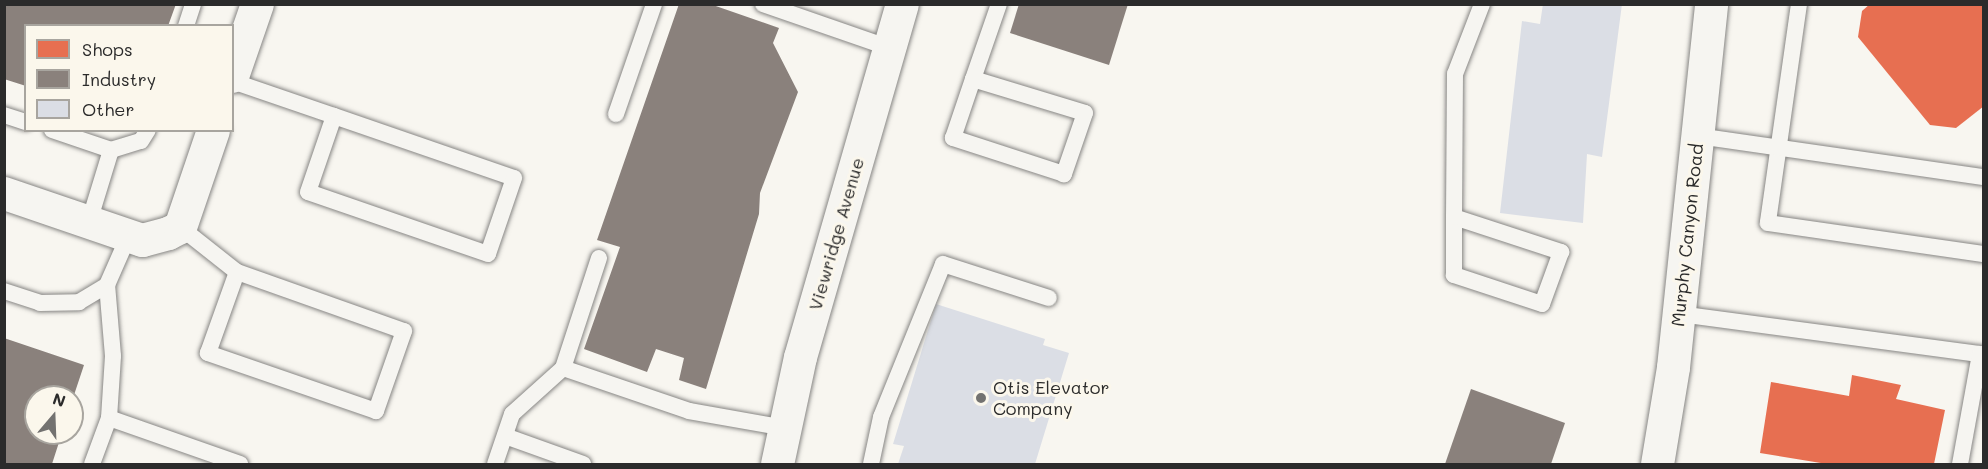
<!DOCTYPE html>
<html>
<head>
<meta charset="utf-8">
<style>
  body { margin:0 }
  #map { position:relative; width:1988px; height:469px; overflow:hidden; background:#f8f6f0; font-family:Mali,sans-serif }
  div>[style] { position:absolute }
  .shops>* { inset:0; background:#e76f51 }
  .industry>* { inset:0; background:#8a817c }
  .building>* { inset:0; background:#dbdee5 }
  .roads { filter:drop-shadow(0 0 2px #878684) drop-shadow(0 0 2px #878684) }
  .service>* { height:16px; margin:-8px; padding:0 8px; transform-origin:8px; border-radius:8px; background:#f6f5f1 }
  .minor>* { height:33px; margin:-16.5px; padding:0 16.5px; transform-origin:16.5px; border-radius:16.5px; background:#f6f5f1 }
  .tertiary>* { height:33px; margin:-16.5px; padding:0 16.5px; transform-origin:16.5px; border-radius:16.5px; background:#f6f5f1 }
  .secondary>* { height:33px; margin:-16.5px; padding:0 16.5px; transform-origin:16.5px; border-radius:16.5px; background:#f6f5f1 }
  .dots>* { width:16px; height:16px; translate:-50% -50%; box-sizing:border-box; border:3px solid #fbf7ec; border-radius:50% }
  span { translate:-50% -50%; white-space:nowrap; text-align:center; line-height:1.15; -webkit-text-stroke:6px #fbf7ec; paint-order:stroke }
  .street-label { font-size:18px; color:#2b2b2b }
  .poi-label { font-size:18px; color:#2b2b2b }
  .left { translate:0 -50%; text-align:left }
  .frame { position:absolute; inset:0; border:6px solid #2b2b2b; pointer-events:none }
  .legend { position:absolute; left:24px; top:24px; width:210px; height:108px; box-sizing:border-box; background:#fbf7ec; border:2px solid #a8a59f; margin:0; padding:8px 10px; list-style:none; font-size:18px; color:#2b2b2b }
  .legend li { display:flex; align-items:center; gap:12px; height:30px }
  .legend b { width:30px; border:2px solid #a8a59f }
  .north { position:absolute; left:24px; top:385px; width:60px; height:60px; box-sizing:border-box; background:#fbf7ec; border:2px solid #a8a59f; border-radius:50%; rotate:19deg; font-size:16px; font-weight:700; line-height:24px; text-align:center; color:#2b2b2b }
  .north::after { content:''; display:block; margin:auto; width:21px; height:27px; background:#737270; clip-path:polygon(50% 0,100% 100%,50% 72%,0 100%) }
</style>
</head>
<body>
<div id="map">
  <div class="shops">
    <div style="clip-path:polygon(1870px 4px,1984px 4px,1984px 106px,1956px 128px,1930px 125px,1858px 37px,1862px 11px)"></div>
    <div style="clip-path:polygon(1852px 375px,1901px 385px,1896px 399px,1945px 410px,1934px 464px,1827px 464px,1760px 453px,1771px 382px,1849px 396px)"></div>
  </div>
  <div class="industry">
    <div style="clip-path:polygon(4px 4px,176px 4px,168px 26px,26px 26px,26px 86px,4px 79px)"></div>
    <div style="clip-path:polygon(679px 4px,710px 4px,779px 28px,773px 43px,798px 92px,760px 193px,759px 214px,706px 389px,679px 380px,684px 358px,656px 349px,647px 372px,584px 349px,620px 247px,597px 240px)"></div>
    <div style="clip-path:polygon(1019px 4px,1128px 4px,1109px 65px,1010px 33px)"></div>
    <div style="clip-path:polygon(4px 338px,84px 365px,72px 401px,36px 397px,36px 433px,62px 433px,52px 464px,4px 464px)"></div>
    <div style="clip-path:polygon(1471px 389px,1565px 423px,1551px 464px,1445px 464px)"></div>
  </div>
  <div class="building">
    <div style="clip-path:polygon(1543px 4px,1622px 4px,1602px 157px,1587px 154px,1583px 223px,1500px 213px,1522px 21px,1540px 24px)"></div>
    <div style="clip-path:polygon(936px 304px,1045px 339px,1043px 345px,1069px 353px,1035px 464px,898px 464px,904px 446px,893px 444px)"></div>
  </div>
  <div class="roads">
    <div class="service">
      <div style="left:763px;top:4px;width:134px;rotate:19.1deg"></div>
      <div style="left:1799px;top:4px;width:221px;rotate:98.1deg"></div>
      <div style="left:1768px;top:223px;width:218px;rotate:8.2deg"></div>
      <div style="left:186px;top:26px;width:23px;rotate:-72deg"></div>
      <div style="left:973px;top:79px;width:117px;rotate:16.9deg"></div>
      <div style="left:1085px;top:113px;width:65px;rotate:109deg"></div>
      <div style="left:1064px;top:174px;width:117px;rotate:-162deg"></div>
      <div style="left:953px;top:138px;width:62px;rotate:-71.3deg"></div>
      <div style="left:973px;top:79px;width:79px;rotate:-70.9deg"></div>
      <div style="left:232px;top:81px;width:108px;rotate:18.9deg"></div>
      <div style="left:334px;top:116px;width:190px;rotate:19deg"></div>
      <div style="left:514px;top:178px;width:80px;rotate:108.9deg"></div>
      <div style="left:488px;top:254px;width:190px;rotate:-161deg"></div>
      <div style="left:308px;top:192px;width:80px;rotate:-71.1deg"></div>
      <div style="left:616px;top:114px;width:116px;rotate:-70.9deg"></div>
      <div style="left:4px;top:115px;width:23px;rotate:18deg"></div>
      <div style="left:52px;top:130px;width:62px;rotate:18.7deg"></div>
      <div style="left:111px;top:150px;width:75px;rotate:107deg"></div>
      <div style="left:1698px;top:136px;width:289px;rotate:8.2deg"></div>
      <div style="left:111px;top:150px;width:31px;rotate:-17deg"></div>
      <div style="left:141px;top:141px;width:13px;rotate:-58deg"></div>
      <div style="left:1454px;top:217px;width:113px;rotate:18.1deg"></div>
      <div style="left:1561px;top:252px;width:55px;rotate:110.1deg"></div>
      <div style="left:1542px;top:304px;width:93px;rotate:-161.8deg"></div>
      <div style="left:1454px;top:275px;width:58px;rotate:-90deg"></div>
      <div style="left:1454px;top:217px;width:143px;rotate:-89.6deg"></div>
      <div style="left:1455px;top:74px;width:75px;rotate:-68.9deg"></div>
      <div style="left:180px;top:227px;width:73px;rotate:38.3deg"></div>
      <div style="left:237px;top:272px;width:177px;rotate:19.5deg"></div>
      <div style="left:404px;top:331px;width:85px;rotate:109.3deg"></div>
      <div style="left:376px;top:411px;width:178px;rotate:-161deg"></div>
      <div style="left:208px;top:353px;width:86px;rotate:-70.3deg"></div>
      <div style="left:599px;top:258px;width:116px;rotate:108.1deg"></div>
      <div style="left:563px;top:368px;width:133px;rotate:18.8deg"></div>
      <div style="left:689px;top:411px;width:97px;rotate:10deg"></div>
      <div style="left:4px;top:291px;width:38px;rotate:18deg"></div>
      <div style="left:40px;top:303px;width:39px;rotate:-1deg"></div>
      <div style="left:79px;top:302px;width:33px;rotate:-31deg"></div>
      <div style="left:107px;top:285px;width:55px;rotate:-66.3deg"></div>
      <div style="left:1679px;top:314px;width:304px;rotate:7.6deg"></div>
      <div style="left:1980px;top:354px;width:112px;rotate:100.3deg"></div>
      <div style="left:109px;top:418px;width:139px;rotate:19.3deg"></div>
      <div style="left:505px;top:436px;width:83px;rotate:19.7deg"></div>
      <div style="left:92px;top:464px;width:49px;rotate:-69.7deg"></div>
      <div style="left:109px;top:418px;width:62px;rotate:-86.3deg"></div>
      <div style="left:113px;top:356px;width:71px;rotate:-94.8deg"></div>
      <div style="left:495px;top:464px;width:53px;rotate:-71.2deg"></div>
      <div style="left:512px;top:414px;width:69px;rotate:-42deg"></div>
      <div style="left:871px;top:464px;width:48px;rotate:-78deg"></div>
      <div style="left:881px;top:417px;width:165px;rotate:-67.9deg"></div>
      <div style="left:943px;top:264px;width:111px;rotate:17.8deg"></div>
    </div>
    <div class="minor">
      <div style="left:232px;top:76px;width:76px;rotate:-70.9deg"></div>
      <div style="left:4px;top:193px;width:146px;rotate:18.8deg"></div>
      <div style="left:142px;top:240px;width:27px;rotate:-15deg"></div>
      <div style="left:168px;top:233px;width:13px;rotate:-27deg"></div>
      <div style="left:180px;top:227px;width:102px;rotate:-71.2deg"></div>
    </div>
    <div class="tertiary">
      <div style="left:777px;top:464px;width:109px;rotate:-77.9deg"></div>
      <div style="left:800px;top:357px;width:367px;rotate:-73.9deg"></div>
    </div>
    <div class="secondary">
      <div style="left:1657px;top:464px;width:98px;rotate:-80.6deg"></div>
      <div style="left:1673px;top:367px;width:365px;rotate:-84deg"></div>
    </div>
  </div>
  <div class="dots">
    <div style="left:981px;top:398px;background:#737270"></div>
  </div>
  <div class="street-label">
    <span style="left:836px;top:234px;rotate:-74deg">Viewridge Avenue</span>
    <span style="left:1687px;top:235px;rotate:-84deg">Murphy Canyon Road</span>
  </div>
  <div class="poi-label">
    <span class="left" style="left:993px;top:398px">Otis Elevator<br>Company</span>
  </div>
  <div class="frame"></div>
  <ul class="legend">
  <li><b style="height:16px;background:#e76f51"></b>Shops</li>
  <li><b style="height:16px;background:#8a817c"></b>Industry</li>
  <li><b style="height:16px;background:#dbdee5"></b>Other</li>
  </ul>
  <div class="north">N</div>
</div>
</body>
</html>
